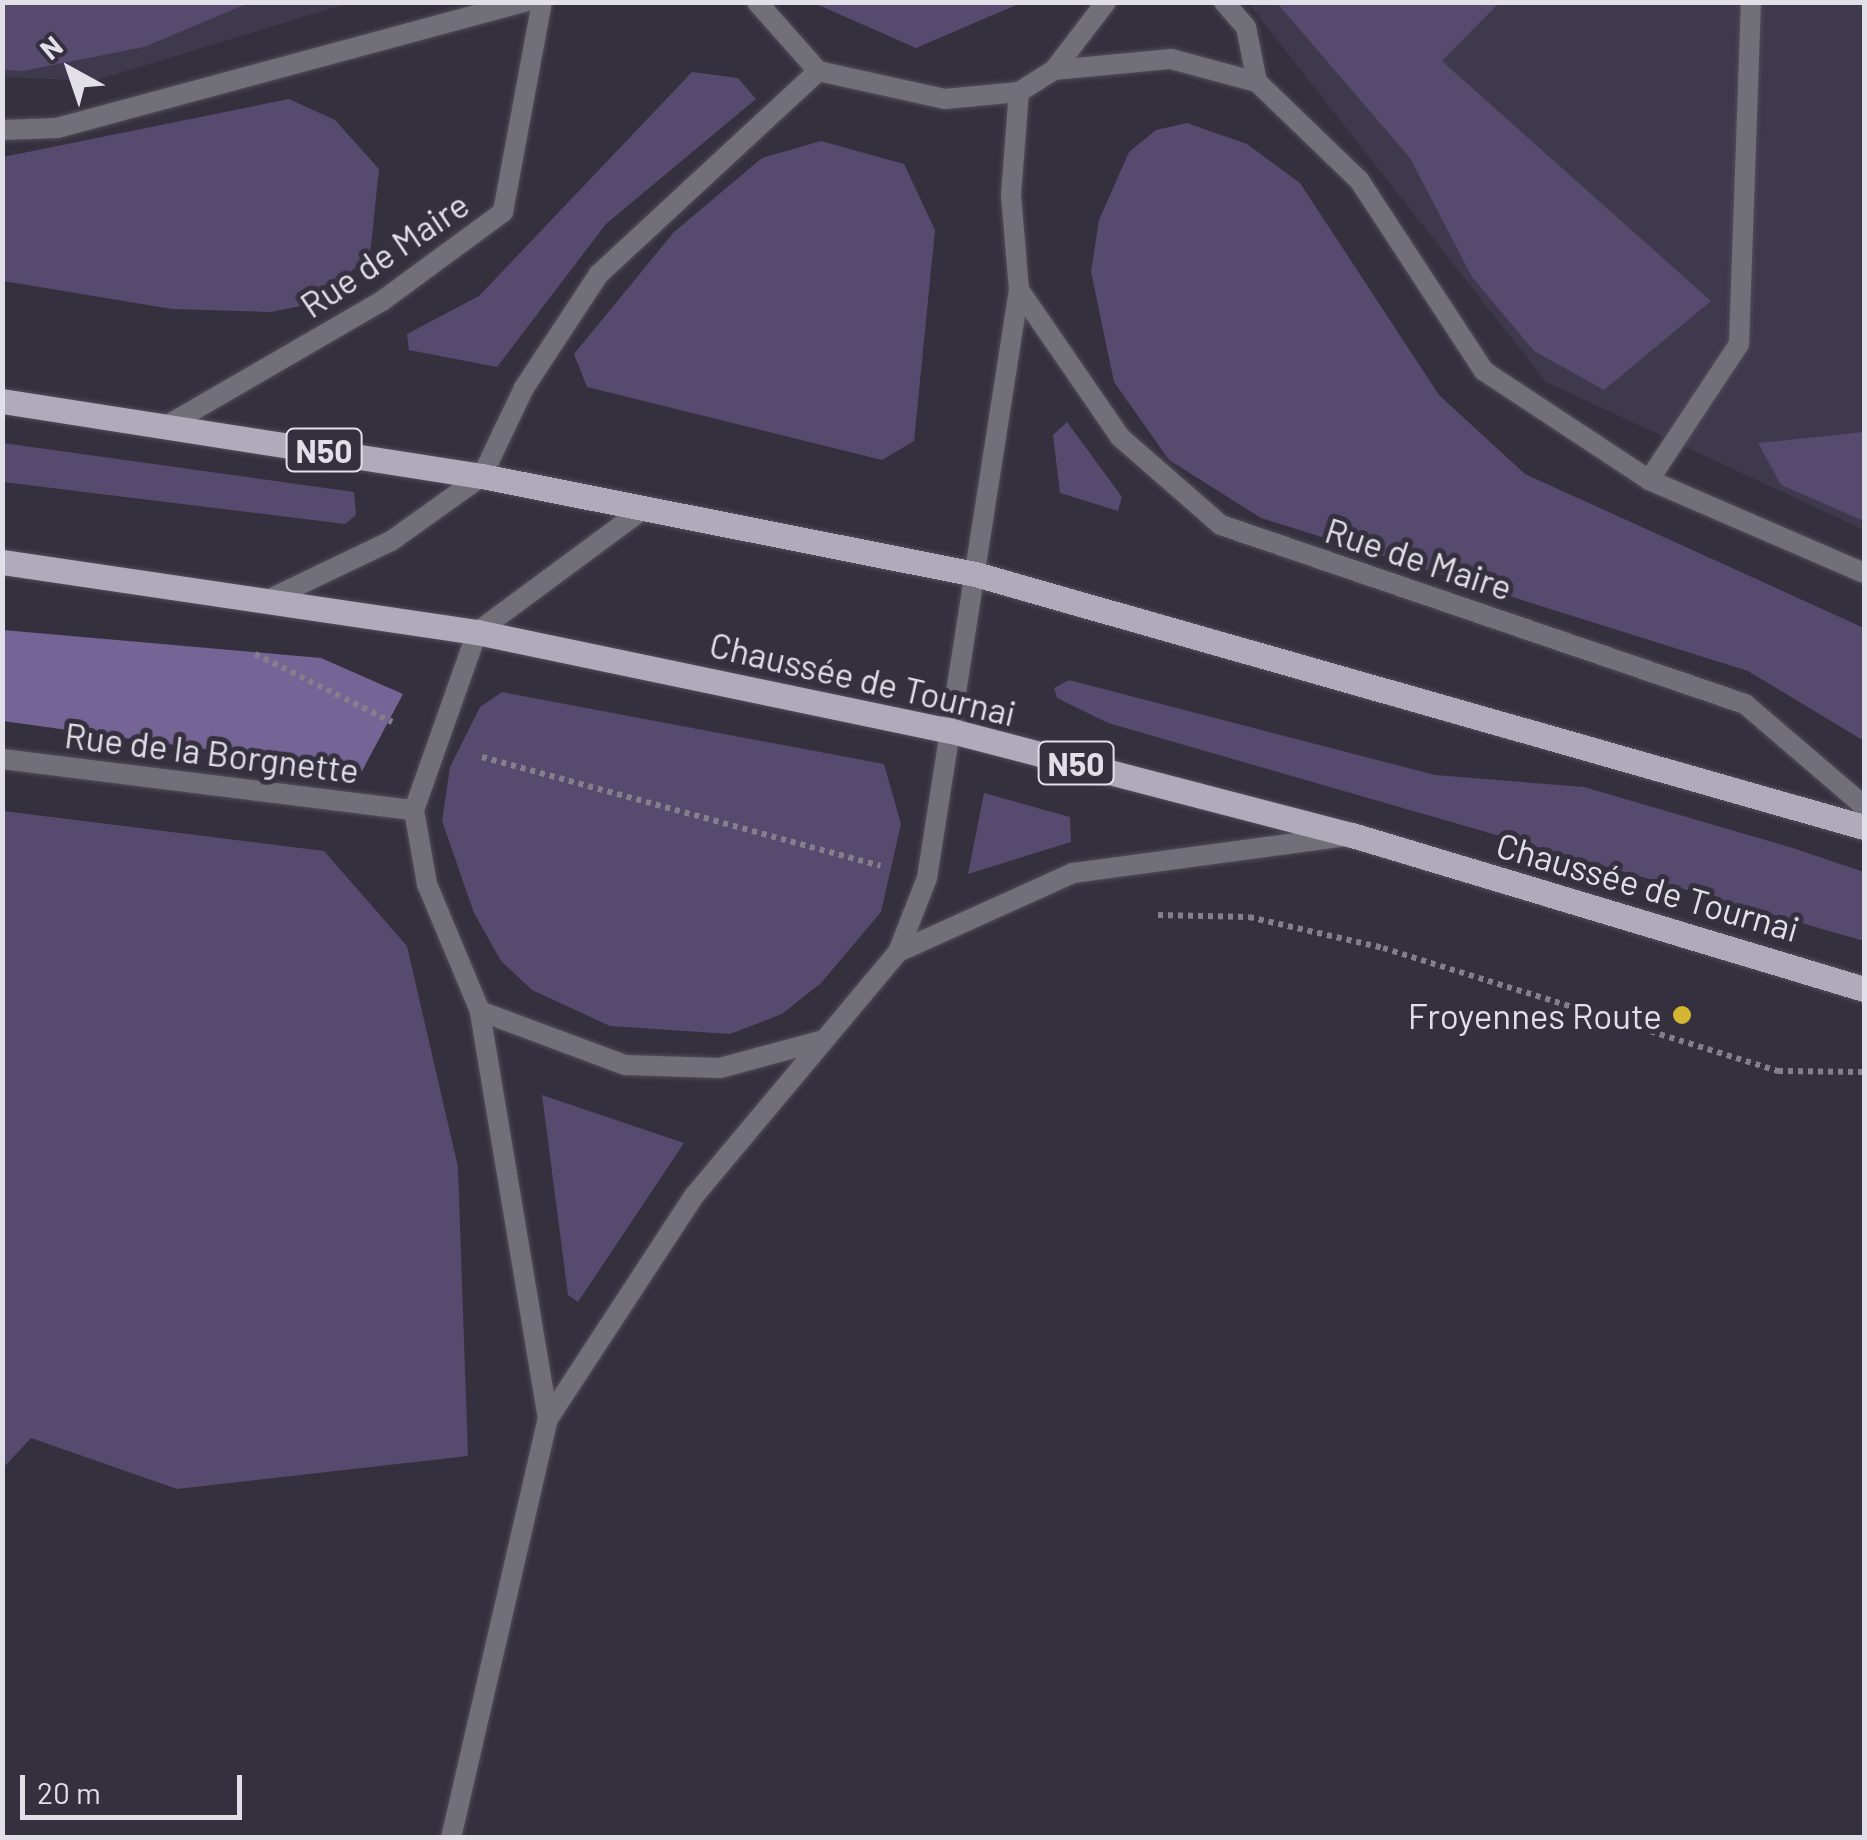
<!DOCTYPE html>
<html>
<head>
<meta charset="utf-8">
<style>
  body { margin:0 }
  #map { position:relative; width:1867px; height:1840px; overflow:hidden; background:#35303e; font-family:Barlow,sans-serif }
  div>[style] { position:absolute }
  .built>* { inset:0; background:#3f394d }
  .green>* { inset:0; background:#564a6e }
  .forest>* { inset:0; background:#756496 }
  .path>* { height:6px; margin-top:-3px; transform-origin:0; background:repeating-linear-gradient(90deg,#837f8b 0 5px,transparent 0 10px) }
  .roads { filter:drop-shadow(0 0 2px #514c59) drop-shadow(0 0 2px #514c59) }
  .service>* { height:20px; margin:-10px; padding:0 10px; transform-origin:10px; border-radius:10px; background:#716f77 }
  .minor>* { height:20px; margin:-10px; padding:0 10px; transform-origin:10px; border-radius:10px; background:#716f77 }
  .primary>* { height:25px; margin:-12.5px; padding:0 12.5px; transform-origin:12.5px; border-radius:12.5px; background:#afabba }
  .dots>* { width:28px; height:28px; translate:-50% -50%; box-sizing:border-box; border:5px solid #35303e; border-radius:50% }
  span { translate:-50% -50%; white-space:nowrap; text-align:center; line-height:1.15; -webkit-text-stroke:10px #35303e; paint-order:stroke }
  .shield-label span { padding:2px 8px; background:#35303e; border:2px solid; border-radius:8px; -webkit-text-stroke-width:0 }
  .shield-label { font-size:32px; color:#e1dfe8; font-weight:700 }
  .street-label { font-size:35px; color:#e1dfe8 }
  .poi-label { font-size:35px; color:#e1dfe8 }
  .right { translate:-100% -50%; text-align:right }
  .frame { position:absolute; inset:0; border:5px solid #e1dfe8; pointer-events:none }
  .north { position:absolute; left:20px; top:20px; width:100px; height:100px; -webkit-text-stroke:8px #35303e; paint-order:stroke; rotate:320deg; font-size:28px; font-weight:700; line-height:40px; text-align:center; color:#e1dfe8 }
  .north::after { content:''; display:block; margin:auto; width:35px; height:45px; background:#e1dfe8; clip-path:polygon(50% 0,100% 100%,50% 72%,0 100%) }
  .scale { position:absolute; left:20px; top:1775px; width:222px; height:45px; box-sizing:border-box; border:5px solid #e1dfe8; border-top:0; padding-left:12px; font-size:30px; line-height:35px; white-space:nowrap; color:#e1dfe8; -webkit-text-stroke:8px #35303e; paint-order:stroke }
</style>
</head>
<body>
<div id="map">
  <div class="built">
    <div style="clip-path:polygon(3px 3px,349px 3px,94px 81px,3px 77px)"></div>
    <div style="clip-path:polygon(1248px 3px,1864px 3px,1864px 530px,1546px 382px)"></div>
  </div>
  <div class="green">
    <div style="clip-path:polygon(2px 3px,3px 2px,249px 3px,144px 47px,23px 71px,3px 70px)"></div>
    <div style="clip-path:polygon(814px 3px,1021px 3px,916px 48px)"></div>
    <div style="clip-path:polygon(1277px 3px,1499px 3px,1442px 61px,1711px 301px,1604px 390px,1534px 351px,1472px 277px,1410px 158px)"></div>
    <div style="clip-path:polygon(692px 72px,738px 78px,756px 99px,606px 224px,497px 367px,409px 350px,407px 334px,479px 296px)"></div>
    <div style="clip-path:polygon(289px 99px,335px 120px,379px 169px,370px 255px,315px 303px,271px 312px,172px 309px,3px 281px,3px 157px)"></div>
    <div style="clip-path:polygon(1187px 123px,1247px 144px,1300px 183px,1439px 395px,1525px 474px,1864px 628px,1864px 741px,1748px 671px,1261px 518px,1169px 460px,1114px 382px,1091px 272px,1099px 220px,1129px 152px,1156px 130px)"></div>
    <div style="clip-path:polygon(821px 141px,904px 164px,935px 230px,914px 441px,882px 460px,587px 387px,574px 354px,674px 232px,762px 158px)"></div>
    <div style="clip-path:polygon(1067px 422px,1122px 497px,1118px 511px,1060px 493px,1053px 435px)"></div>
    <div style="clip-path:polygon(1864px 432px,1864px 521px,1781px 485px,1758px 443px)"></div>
    <div style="clip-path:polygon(3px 443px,354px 492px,356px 515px,345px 524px,3px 482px)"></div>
    <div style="clip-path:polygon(1069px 680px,1435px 775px,1584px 787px,1796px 849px,1864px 872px,1864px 941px,1108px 723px,1057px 698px,1054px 688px)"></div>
    <div style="clip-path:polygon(502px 692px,884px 764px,901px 824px,881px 912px,821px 983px,782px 1014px,730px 1034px,610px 1026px,532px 990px,501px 961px,474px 913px,442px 821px,450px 767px,480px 707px)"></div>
    <div style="clip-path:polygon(984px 793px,1070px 817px,1071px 842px,968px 874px)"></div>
    <div style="clip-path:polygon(3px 811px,324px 851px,407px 946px,458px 1167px,468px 1456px,177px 1489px,31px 1438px,3px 1468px)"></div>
    <div style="clip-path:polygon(542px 1095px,684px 1143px,578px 1302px,568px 1295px)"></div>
  </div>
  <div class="forest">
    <div style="clip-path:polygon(3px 630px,321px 658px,403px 694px,362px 771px,3px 721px)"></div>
  </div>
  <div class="path">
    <div style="left:255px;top:654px;width:153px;rotate:26.4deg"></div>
    <div style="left:482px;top:757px;width:413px;rotate:15.3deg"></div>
    <div style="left:1158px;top:915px;width:91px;rotate:1.3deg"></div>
    <div style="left:1249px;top:917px;width:138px;rotate:13deg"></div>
    <div style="left:1383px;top:948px;width:414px;rotate:17.3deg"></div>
    <div style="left:1778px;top:1071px;width:86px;rotate:0.7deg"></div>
  </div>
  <div class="roads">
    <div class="service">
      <div style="left:1649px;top:480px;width:163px;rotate:-56.5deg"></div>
      <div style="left:1739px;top:344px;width:342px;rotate:-88deg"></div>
      <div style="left:480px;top:1011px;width:155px;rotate:20.4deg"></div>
      <div style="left:625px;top:1065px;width:95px;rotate:1.8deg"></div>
      <div style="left:720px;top:1068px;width:104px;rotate:-15.1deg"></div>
    </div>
    <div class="minor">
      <div style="left:757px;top:2px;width:92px;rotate:48.5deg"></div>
      <div style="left:818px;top:71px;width:130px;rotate:12.4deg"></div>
      <div style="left:945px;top:99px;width:74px;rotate:-5.4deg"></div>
      <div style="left:1019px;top:92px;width:41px;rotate:-32.2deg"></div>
      <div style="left:1054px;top:70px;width:86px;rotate:-52.6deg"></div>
      <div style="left:1224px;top:2px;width:33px;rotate:49deg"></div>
      <div style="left:1246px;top:27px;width:56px;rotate:78.7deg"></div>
      <div style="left:1054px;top:70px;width:118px;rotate:-5.4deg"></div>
      <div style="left:1171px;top:59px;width:89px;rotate:15deg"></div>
      <div style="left:1257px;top:82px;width:141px;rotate:43.9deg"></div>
      <div style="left:1359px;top:180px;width:228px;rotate:56.8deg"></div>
      <div style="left:1484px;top:371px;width:198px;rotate:33.4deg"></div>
      <div style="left:1649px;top:480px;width:234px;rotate:23.4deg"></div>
      <div style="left:2px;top:130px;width:55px;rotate:-2.1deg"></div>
      <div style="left:57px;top:128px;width:485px;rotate:-15.1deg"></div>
      <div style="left:1019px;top:290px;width:178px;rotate:55.5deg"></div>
      <div style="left:1120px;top:437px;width:134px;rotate:41.1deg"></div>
      <div style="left:1221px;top:525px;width:554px;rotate:18.86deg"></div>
      <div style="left:1745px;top:704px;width:157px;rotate:40.6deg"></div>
      <div style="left:168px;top:425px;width:247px;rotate:-30.1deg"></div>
      <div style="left:382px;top:301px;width:150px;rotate:-36.3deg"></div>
      <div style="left:503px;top:212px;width:214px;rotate:-79.5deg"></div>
      <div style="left:274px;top:597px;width:130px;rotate:-25.6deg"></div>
      <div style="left:391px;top:541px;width:112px;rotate:-35.5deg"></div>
      <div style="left:482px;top:476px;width:98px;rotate:-64.5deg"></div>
      <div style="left:524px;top:388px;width:136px;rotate:-56.7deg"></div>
      <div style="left:599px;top:274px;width:299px;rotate:-42.8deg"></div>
      <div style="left:2px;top:759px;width:415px;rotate:7.1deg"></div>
      <div style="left:898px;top:952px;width:192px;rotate:-24.3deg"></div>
      <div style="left:1073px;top:873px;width:275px;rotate:-7.7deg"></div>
      <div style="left:548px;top:1419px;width:414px;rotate:-99.5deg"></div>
      <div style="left:480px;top:1011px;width:138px;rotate:-112.7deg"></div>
      <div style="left:427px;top:884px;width:75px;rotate:-100deg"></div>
      <div style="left:414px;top:810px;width:189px;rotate:-70.5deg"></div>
      <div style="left:477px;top:632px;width:207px;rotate:-36.5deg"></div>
      <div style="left:451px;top:1838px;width:430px;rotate:-77deg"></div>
      <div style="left:548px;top:1419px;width:267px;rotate:-56.8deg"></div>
      <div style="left:694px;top:1196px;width:318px;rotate:-50.1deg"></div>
      <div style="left:898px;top:952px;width:79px;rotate:-68.6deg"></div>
      <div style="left:927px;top:878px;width:595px;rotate:-81.11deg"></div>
      <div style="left:1019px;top:290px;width:95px;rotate:-94.8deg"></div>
      <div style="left:1011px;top:195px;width:103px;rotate:-85.6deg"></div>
    </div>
    <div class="primary">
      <div style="left:2px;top:401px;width:486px;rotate:8.9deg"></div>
      <div style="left:482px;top:476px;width:503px;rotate:11.24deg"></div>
      <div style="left:975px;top:574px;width:924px;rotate:15.89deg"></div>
      <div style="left:2px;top:562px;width:480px;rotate:8.4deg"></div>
      <div style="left:477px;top:632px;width:481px;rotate:11.8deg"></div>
      <div style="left:948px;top:730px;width:417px;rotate:14.6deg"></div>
      <div style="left:1352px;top:835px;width:535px;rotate:16.74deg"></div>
    </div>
  </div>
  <div class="dots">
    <div style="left:1682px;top:1015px;background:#d5b534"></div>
  </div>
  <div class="shield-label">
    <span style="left:324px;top:450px">N50</span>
    <span style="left:1076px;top:763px">N50</span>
  </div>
  <div class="street-label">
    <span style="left:384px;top:254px;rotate:-34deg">Rue de Maire</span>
    <span style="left:1419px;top:558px;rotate:18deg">Rue de Maire</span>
    <span style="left:863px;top:678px;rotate:13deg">Chaussée de Tournai</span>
    <span style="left:212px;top:752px;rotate:7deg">Rue de la Borgnette</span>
    <span style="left:1648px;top:886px;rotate:16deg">Chaussée de Tournai</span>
  </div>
  <div class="poi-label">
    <span class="right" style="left:1662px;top:1015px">Froyennes Route</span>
  </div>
  <div class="frame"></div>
  <div class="north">N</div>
  <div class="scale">20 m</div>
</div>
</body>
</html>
